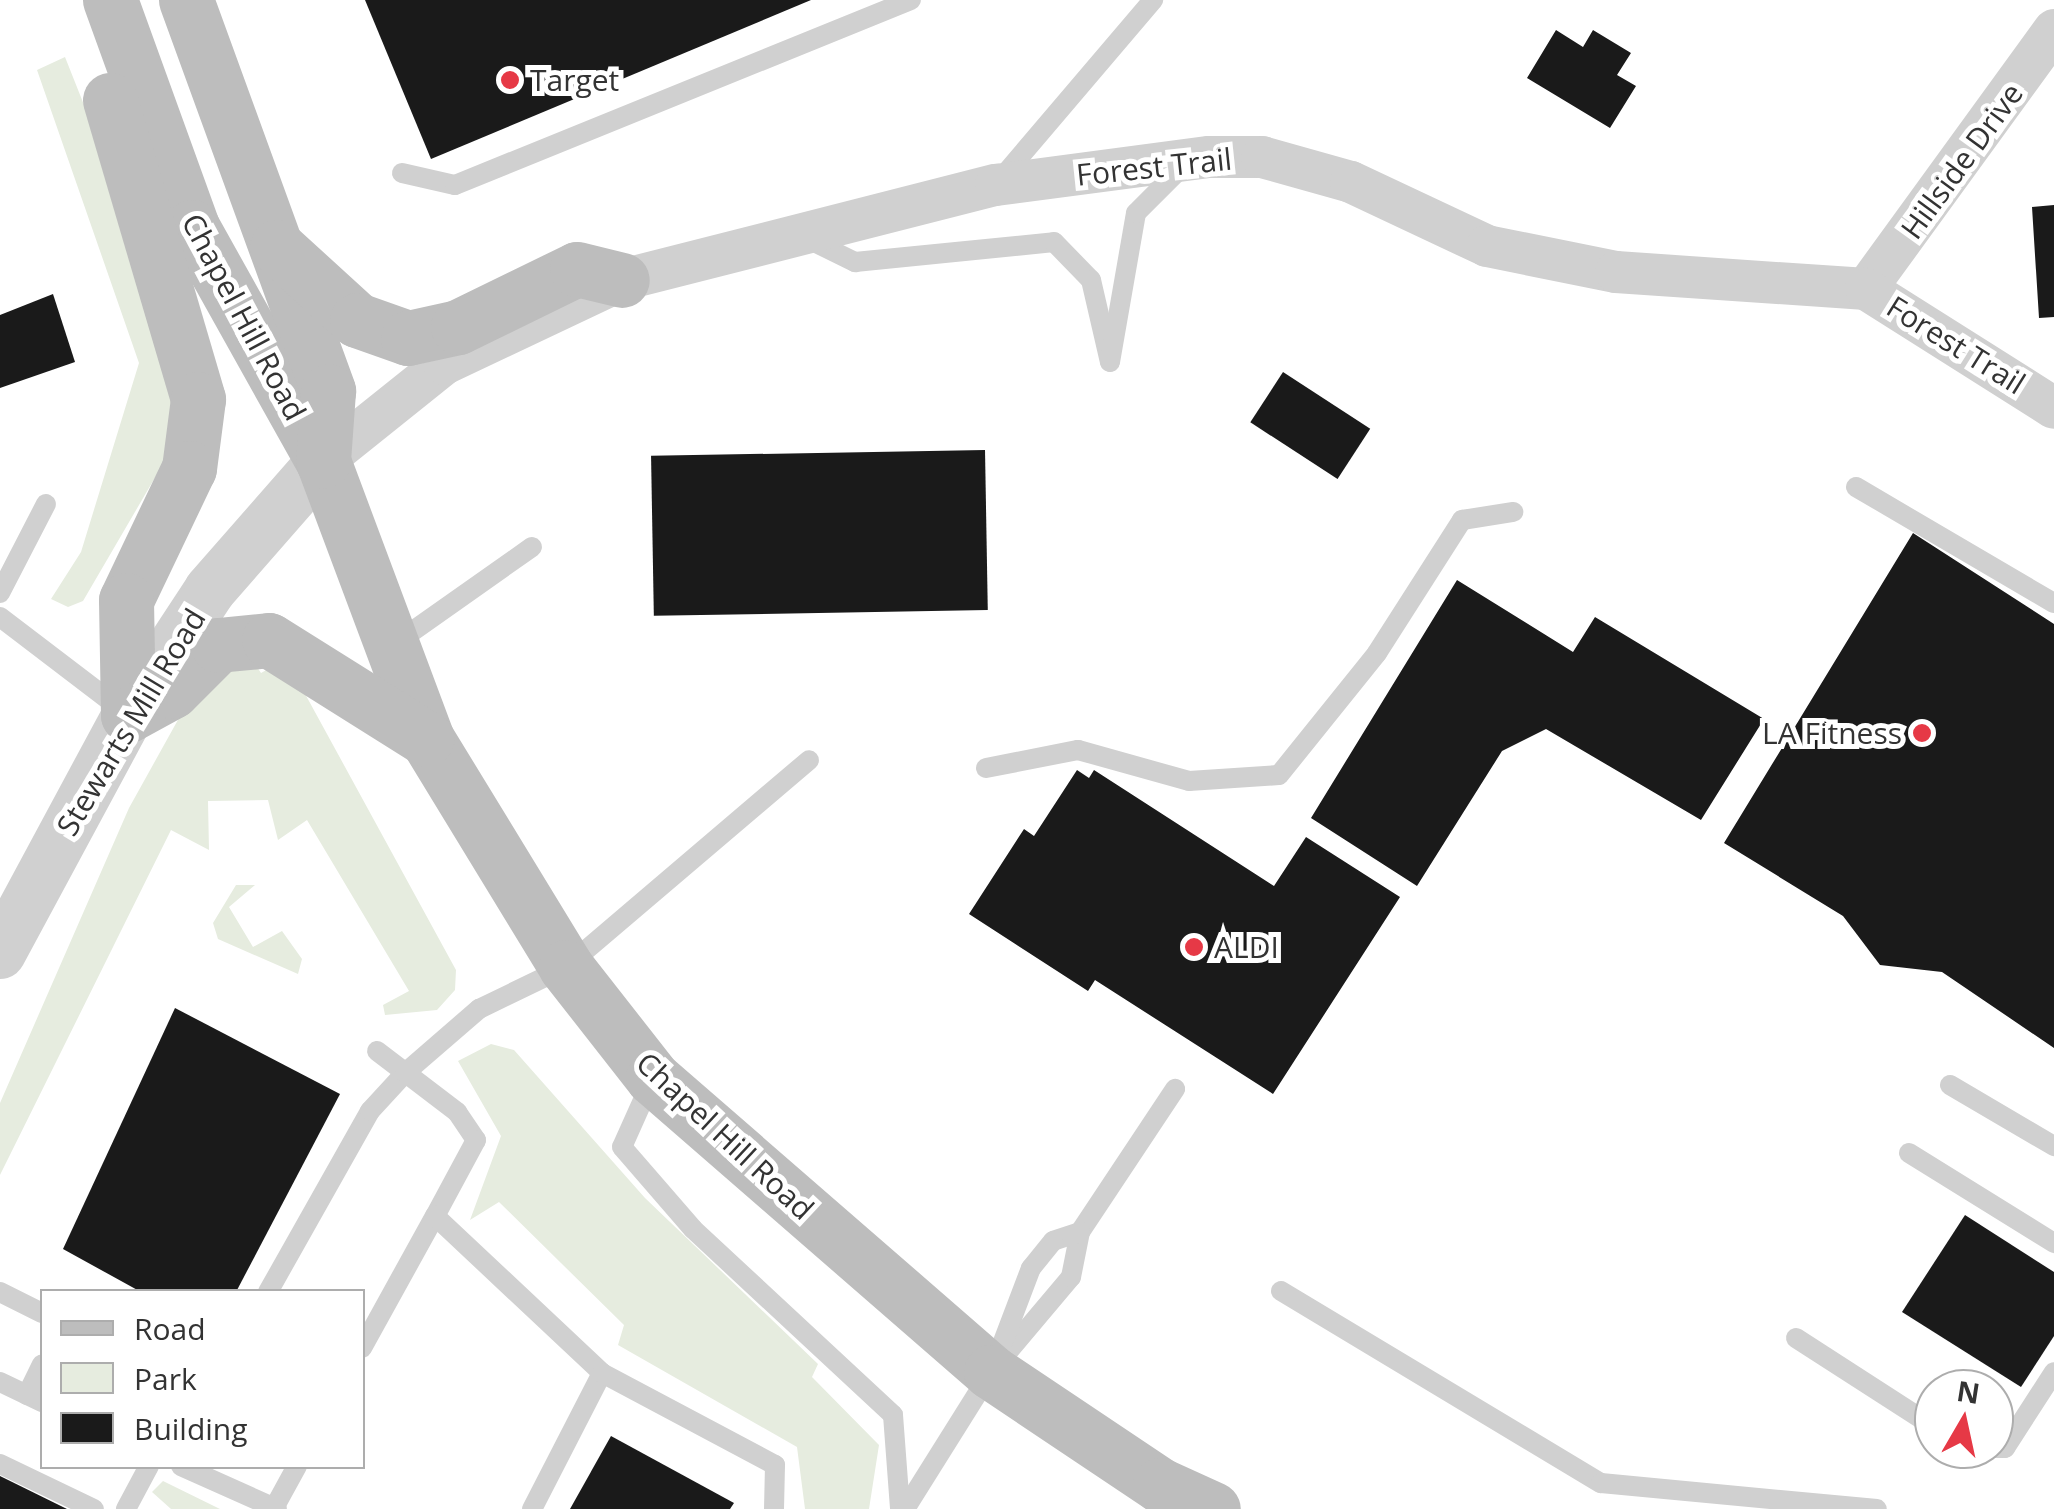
<!DOCTYPE html>
<html>
<head>
<meta charset="utf-8">
<style>
  body { margin:0 }
  #map { position:relative; width:2054px; height:1509px; overflow:hidden; background:#fff; font-family:"Open Sans",sans-serif }
  div>[style] { position:absolute }
  .green>* { inset:0; background:#e6ecdf }
  .building>* { inset:0; background:#1a1a1a; transform-origin:0 0 }
  .service>* { height:20px; margin:-10px; padding:0 10px; transform-origin:10px; border-radius:10px; background:#d0d0d0 }
  .minor>* { height:42px; margin:-21px; padding:0 21px; transform-origin:21px; border-radius:21px; background:#d0d0d0 }
  .tertiary>* { height:52px; margin:-26px; padding:0 26px; transform-origin:26px; border-radius:26px; background:#d0d0d0 }
  .secondary>* { height:55px; margin:-27.5px; padding:0 27.5px; transform-origin:27.5px; border-radius:27.5px; background:#bdbdbd }
  .dots>* { width:28px; height:28px; translate:-50% -50%; box-sizing:border-box; border:5px solid #fff; border-radius:50% }
  span { translate:-50% -50%; white-space:nowrap; text-align:center; line-height:1.15; -webkit-text-stroke:10px #fff; paint-order:stroke }
  .poi-label { font-size:30px; color:#333 }
  .left { translate:0 -50%; text-align:left }
  .right { translate:-100% -50%; text-align:right }
  .street-label { font-size:30px; color:#333 }
  .legend { position:absolute; left:40px; top:1289px; width:325px; height:180px; box-sizing:border-box; background:#fff; border:2px solid #adadad; margin:0; padding:12px 18px; list-style:none; font-size:30px; color:#333 }
  .legend li { display:flex; align-items:center; gap:20px; height:50px }
  .legend b { width:50px; border:2px solid #adadad }
  .north { position:absolute; left:1914px; top:1369px; width:100px; height:100px; box-sizing:border-box; background:#fff; border:2px solid #adadad; border-radius:50%; rotate:9deg; font-size:28px; font-weight:700; line-height:40px; text-align:center; color:#333 }
  .north::after { content:''; display:block; margin:auto; width:35px; height:45px; background:#e63946; clip-path:polygon(50% 0,100% 100%,50% 72%,0 100%) }
</style>
</head>
<body>
<div id="map">
  <div class="green">
    <div style="clip-path:polygon(65px 57px,165px 309px,178px 376px,167px 457px,83px 601px,68px 607px,51px 599px,81px 552px,139px 363px,37px 70px)"></div>
    <div style="clip-path:polygon(245px 649px,261px 673px,286px 659px,456px 970px,455px 990px,437px 1010px,385px 1015px,383px 1005px,409px 991px,307px 820px,278px 840px,268px 800px,208px 801px,209px 850px,171px 830px,0 1175px,0 1103px,129px 808px,204px 673px)"></div>
    <div style="clip-path:polygon(236px 885px,255px 885px,229px 907px,253px 947px,282px 931px,302px 959px,298px 974px,218px 939px,213px 923px)"></div>
    <div style="clip-path:polygon(491px 1044px,514px 1050px,645px 1198px,818px 1364px,812px 1377px,879px 1445px,869px 1509px,805px 1509px,797px 1447px,618px 1345px,624px 1325px,499px 1202px,470px 1220px,501px 1136px,458px 1061px)"></div>
    <div style="clip-path:polygon(163px 1481px,220px 1509px,171px 1509px,152px 1492px)"></div>
  </div>
  <div class="building">
    <div style="clip-path:polygon(365px 0,811px 0,431px 159px)"></div>
    <div style="clip-path:polygon(1556px 30px,1583px 47px,1593px 30px,1631px 53px,1617px 75px,1636px 86px,1610px 128px,1527px 78px)"></div>
    <div style="clip-path:polygon(2054px 205px,2054px 317px,2039px 318px,2032px 207px)"></div>
    <div style="clip-path:polygon(53px 294px,75px 362px,0 388px,0 315px)"></div>
    <div style="left:1283px;top:372px;width:104px;height:60px;rotate:33deg"></div>
    <div style="left:985px;top:450px;width:160px;height:334px;rotate:89deg"></div>
    <div style="clip-path:polygon(1913px 533px,2054px 624px,2054px 1048px,1942px 972px,1880px 965px,1843px 916px,1724px 843px)"></div>
    <div style="clip-path:polygon(1457px 580px,1573px 652px,1595px 617px,1764px 719px,1701px 820px,1546px 729px,1502px 751px,1417px 886px,1311px 818px)"></div>
    <div style="clip-path:polygon(1077px 770px,1089px 778px,1094px 770px,1274px 886px,1306px 837px,1400px 897px,1273px 1094px,1095px 980px,1088px 991px,969px 914px,1024px 829px,1034px 836px)"></div>
    <div style="clip-path:polygon(175px 1008px,340px 1094px,236px 1292px,141px 1292px,63px 1249px)"></div>
    <div style="clip-path:polygon(1965px 1215px,2054px 1272px,2054px 1336px,2021px 1387px,1902px 1312px)"></div>
    <div style="clip-path:polygon(611px 1436px,734px 1503px,730px 1509px,570px 1509px)"></div>
    <div style="clip-path:polygon(0 1476px,67px 1509px,0 1509px)"></div>
  </div>
  <div class="service">
    <div style="left:402px;top:173px;width:54px;rotate:12.8deg"></div>
    <div style="left:455px;top:185px;width:492px;rotate:-22.1deg"></div>
    <div style="left:999px;top:181px;width:238px;rotate:-49.6deg"></div>
    <div style="left:806px;top:238px;width:55px;rotate:26.1deg"></div>
    <div style="left:855px;top:262px;width:200px;rotate:-5.7deg"></div>
    <div style="left:1054px;top:242px;width:53px;rotate:45.8deg"></div>
    <div style="left:1091px;top:280px;width:84px;rotate:77deg"></div>
    <div style="left:1110px;top:362px;width:151px;rotate:-80.1deg"></div>
    <div style="left:1136px;top:213px;width:68px;rotate:-45deg"></div>
    <div style="left:1856px;top:487px;width:229px;rotate:30.4deg"></div>
    <div style="left:0;top:593px;width:100px;rotate:-62.7deg"></div>
    <div style="left:0;top:617px;width:153px;rotate:37.3deg"></div>
    <div style="left:393px;top:645px;width:170px;rotate:-35.2deg"></div>
    <div style="left:986px;top:768px;width:94px;rotate:-11.1deg"></div>
    <div style="left:1078px;top:750px;width:115px;rotate:15.6deg"></div>
    <div style="left:1189px;top:781px;width:90px;rotate:-3.8deg"></div>
    <div style="left:1279px;top:775px;width:156px;rotate:-51.2deg"></div>
    <div style="left:1377px;top:653px;width:158px;rotate:-57.4deg"></div>
    <div style="left:1462px;top:520px;width:52px;rotate:-8.9deg"></div>
    <div style="left:377px;top:1051px;width:101px;rotate:37.3deg"></div>
    <div style="left:457px;top:1112px;width:34px;rotate:56deg"></div>
    <div style="left:476px;top:1140px;width:86px;rotate:118.3deg"></div>
    <div style="left:652px;top:1080px;width:73px;rotate:114.1deg"></div>
    <div style="left:622px;top:1147px;width:108px;rotate:49.1deg"></div>
    <div style="left:693px;top:1229px;width:273px;rotate:42.9deg"></div>
    <div style="left:893px;top:1415px;width:94px;rotate:85.7deg"></div>
    <div style="left:1950px;top:1085px;width:121px;rotate:30.4deg"></div>
    <div style="left:1909px;top:1153px;width:171px;rotate:31.8deg"></div>
    <div style="left:1080px;top:1232px;width:172px;rotate:-56.4deg"></div>
    <div style="left:1281px;top:1291px;width:373px;rotate:31deg"></div>
    <div style="left:1601px;top:1483px;width:277px;rotate:5.4deg"></div>
    <div style="left:0;top:1292px;width:47px;rotate:26.6deg"></div>
    <div style="left:268px;top:1292px;width:208px;rotate:-60.6deg"></div>
    <div style="left:370px;top:1111px;width:52px;rotate:-47.4deg"></div>
    <div style="left:405px;top:1073px;width:98px;rotate:-40.9deg"></div>
    <div style="left:479px;top:1009px;width:97px;rotate:-25.8deg"></div>
    <div style="left:566px;top:967px;width:319px;rotate:-40.4deg"></div>
    <div style="left:1796px;top:1338px;width:164px;rotate:32.8deg"></div>
    <div style="left:362px;top:1348px;width:151px;rotate:-61.1deg"></div>
    <div style="left:435px;top:1216px;width:229px;rotate:43.2deg"></div>
    <div style="left:602px;top:1373px;width:153px;rotate:117.2deg"></div>
    <div style="left:602px;top:1373px;width:196px;rotate:28deg"></div>
    <div style="left:775px;top:1465px;width:44px;rotate:91.3deg"></div>
    <div style="left:0;top:1382px;width:47px;rotate:25.5deg"></div>
    <div style="left:27px;top:1395px;width:34px;rotate:-64deg"></div>
    <div style="left:1994px;top:1448px;width:11px"></div>
    <div style="left:2005px;top:1448px;width:90px;rotate:-57.2deg"></div>
    <div style="left:0;top:1464px;width:104px;rotate:25.6deg"></div>
    <div style="left:181px;top:1466px;width:105px;rotate:24.1deg"></div>
    <div style="left:274px;top:1508px;width:48px;rotate:-61.3deg"></div>
    <div style="left:126px;top:1509px;width:49px;rotate:-61.9deg"></div>
    <div style="left:905px;top:1509px;width:162px;rotate:-57.9deg"></div>
    <div style="left:991px;top:1372px;width:124px;rotate:-49.9deg"></div>
    <div style="left:1071px;top:1277px;width:46px;rotate:-78.7deg"></div>
    <div style="left:1080px;top:1232px;width:28px;rotate:162deg"></div>
    <div style="left:1053px;top:1241px;width:35px;rotate:129deg"></div>
    <div style="left:1031px;top:1268px;width:107px;rotate:110.8deg"></div>
  </div>
  <div class="minor">
    <div style="left:1866px;top:289px;width:320px;rotate:-54deg"></div>
    <div style="left:323px;top:461px;width:155px;rotate:-38.7deg"></div>
    <div style="left:444px;top:364px;width:197px;rotate:-25.3deg"></div>
    <div style="left:622px;top:280px;width:386px;rotate:-14.3deg"></div>
    <div style="left:996px;top:185px;width:215px;rotate:-7.5deg"></div>
    <div style="left:1209px;top:157px;width:53px"></div>
    <div style="left:1262px;top:157px;width:92px;rotate:15.7deg"></div>
    <div style="left:1351px;top:182px;width:150px;rotate:25.2deg"></div>
    <div style="left:1487px;top:246px;width:132px;rotate:11.4deg"></div>
    <div style="left:1616px;top:272px;width:251px;rotate:3.9deg"></div>
    <div style="left:1866px;top:289px;width:222px;rotate:32.3deg"></div>
  </div>
  <div class="tertiary">
    <div style="left:0;top:953px;width:270px;rotate:-61.7deg"></div>
    <div style="left:128px;top:715px;width:149px;rotate:-56.7deg"></div>
    <div style="left:210px;top:590px;width:171px;rotate:-48.8deg"></div>
  </div>
  <div class="secondary">
    <div style="left:110px;top:0;width:241px;rotate:70.1deg"></div>
    <div style="left:192px;top:227px;width:268px;rotate:60.8deg"></div>
    <div style="left:323px;top:461px;width:297px;rotate:69.5deg"></div>
    <div style="left:427px;top:739px;width:267px;rotate:58.6deg"></div>
    <div style="left:566px;top:967px;width:141px;rotate:51.9deg"></div>
    <div style="left:653px;top:1078px;width:448px;rotate:41deg"></div>
    <div style="left:991px;top:1372px;width:203px;rotate:33.8deg"></div>
    <div style="left:1160px;top:1485px;width:58px;rotate:24.4deg"></div>
    <div style="left:186px;top:0;width:416px;rotate:70deg"></div>
    <div style="left:328px;top:391px;width:70px;rotate:94.1deg"></div>
    <div style="left:110px;top:100px;width:312px;rotate:73.6deg"></div>
    <div style="left:198px;top:399px;width:70px;rotate:97.4deg"></div>
    <div style="left:189px;top:468px;width:146px;rotate:115.5deg"></div>
    <div style="left:126px;top:600px;width:115px;rotate:89deg"></div>
    <div style="left:128px;top:715px;width:50px;rotate:-28.6deg"></div>
    <div style="left:172px;top:691px;width:65px;rotate:-45deg"></div>
    <div style="left:218px;top:645px;width:51px;rotate:-5.6deg"></div>
    <div style="left:269px;top:640px;width:186px;rotate:32.1deg"></div>
    <div style="left:277px;top:247px;width:108px;rotate:42.4deg"></div>
    <div style="left:357px;top:320px;width:54px;rotate:19.4deg"></div>
    <div style="left:408px;top:338px;width:51px;rotate:-12.4deg"></div>
    <div style="left:458px;top:327px;width:132px;rotate:-26deg"></div>
    <div style="left:577px;top:269px;width:46px;rotate:13.7deg"></div>
  </div>
  <div class="dots">
    <div style="left:510px;top:80px;background:#e63946"></div>
    <div style="left:1922px;top:733px;background:#e63946"></div>
    <div style="left:1194px;top:947px;background:#e63946"></div>
  </div>
  <div class="poi-label">
    <span class="left" style="left:530px;top:80px">Target</span>
    <span class="right" style="left:1902px;top:733px">LA Fitness</span>
    <span class="left" style="left:1214px;top:947px">ALDI</span>
  </div>
  <div class="street-label">
    <span style="left:1962px;top:161px;rotate:-54deg">Hillside Drive</span>
    <span style="left:1154px;top:167px;rotate:-6deg">Forest Trail</span>
    <span style="left:244px;top:317px;rotate:62deg">Chapel Hill Road</span>
    <span style="left:1956px;top:345px;rotate:32deg">Forest Trail</span>
    <span style="left:131px;top:722px;rotate:-59deg">Stewarts Mill Road</span>
    <span style="left:725px;top:1136px;rotate:43deg">Chapel Hill Road</span>
  </div>
  <ul class="legend">
  <li><b style="height:12px;background:#bdbdbd"></b>Road</li>
  <li><b style="height:28px;background:#e6ecdf"></b>Park</li>
  <li><b style="height:28px;background:#1a1a1a"></b>Building</li>
  </ul>
  <div class="north">N</div>
</div>
</body>
</html>
